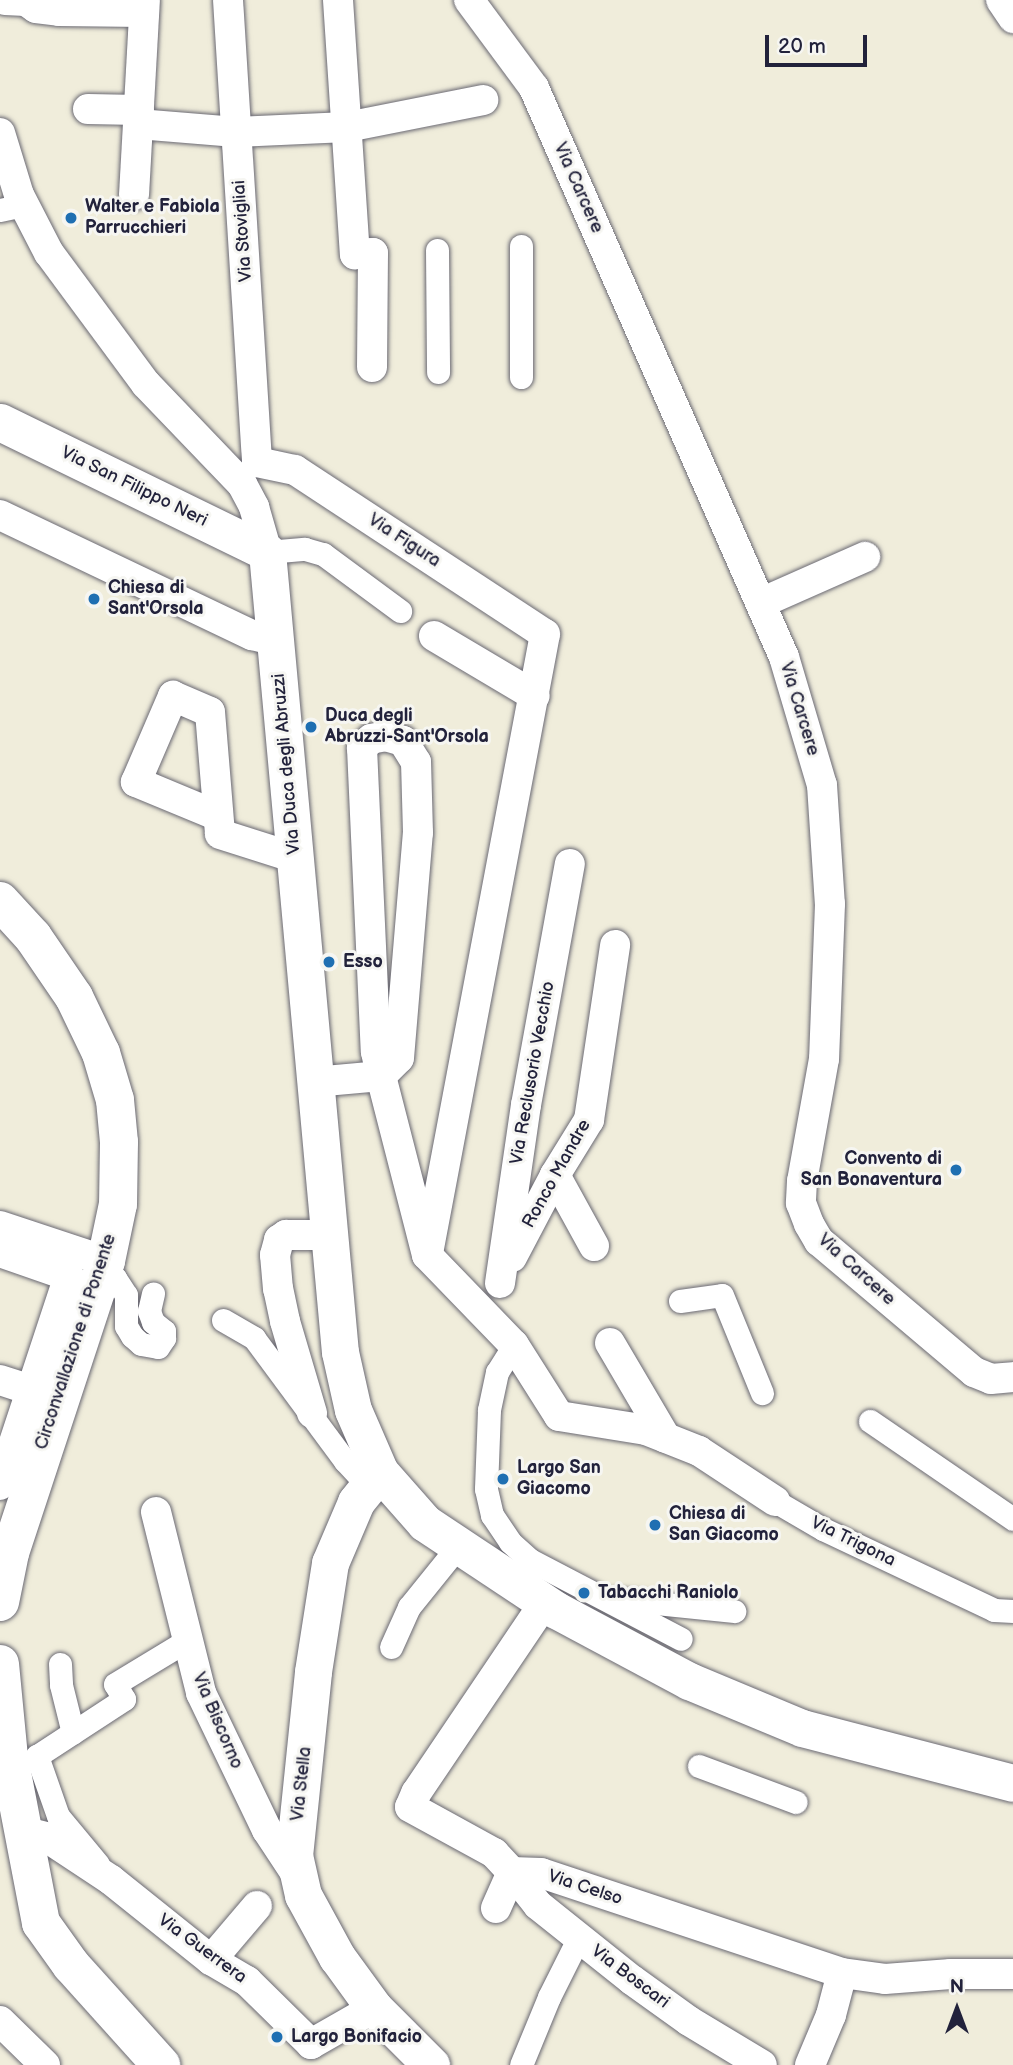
<!DOCTYPE html>
<html>
<head>
<meta charset="utf-8">
<style>
  body { margin:0 }
  #map { position:relative; width:1013px; height:2065px; overflow:hidden; background:#f0eddb; font-family:"Balsamiq Sans",sans-serif }
  div>[style] { position:absolute }
  .roads { filter:drop-shadow(0 0 2px #6a6973) drop-shadow(0 0 2px #6a6973) }
  .pedestrian>* { height:23px; margin:-11.5px; padding:0 11.5px; transform-origin:11.5px; border-radius:11.5px; background:#fff }
  .minor>* { height:30px; margin:-15px; padding:0 15px; transform-origin:15px; border-radius:15px; background:#fff }
  .tertiary>* { height:37px; margin:-18.5px; padding:0 18.5px; transform-origin:18.5px; border-radius:18.5px; background:#fff }
  .secondary>* { height:38px; margin:-19px; padding:0 19px; transform-origin:19px; border-radius:19px; background:#fff }
  .dots>* { width:19px; height:19px; translate:-50% -50%; box-sizing:border-box; border:4px solid #f6f6f2; border-radius:50% }
  span { translate:-50% -50%; white-space:nowrap; text-align:center; line-height:1.15; -webkit-text-stroke:6px #f6f6f2; paint-order:stroke }
  .street-label { font-size:18px; color:#22223b }
  .poi-label { font-size:18px; color:#22223b; font-weight:700 }
  .left { translate:0 -50%; text-align:left }
  .right { translate:-100% -50%; text-align:right }
  .north { position:absolute; left:922px; top:1974px; width:70px; height:70px; -webkit-text-stroke:5px #f6f6f2; paint-order:stroke; rotate:0deg; font-size:19px; font-weight:700; line-height:28px; text-align:center; color:#22223b }
  .north::after { content:''; display:block; margin:auto; width:24px; height:32px; background:#22223b; clip-path:polygon(50% 0,100% 100%,50% 72%,0 100%) }
  .scale { position:absolute; left:765px; top:35px; width:102px; height:32px; box-sizing:border-box; border:4px solid #22223b; border-top:0; padding-left:9px; font-size:21px; line-height:24px; white-space:nowrap; color:#22223b; -webkit-text-stroke:5px #f6f6f2; paint-order:stroke }
</style>
</head>
<body>
<div id="map">
  <div class="roads">
    <div class="pedestrian">
      <div style="left:0;top:210px;width:25px;rotate:-12deg"></div>
      <div style="left:521px;top:246px;width:131px;rotate:90deg"></div>
      <div style="left:437px;top:250px;width:122px;rotate:89.5deg"></div>
      <div style="left:267px;top:552px;width:38px;rotate:-5deg"></div>
      <div style="left:305px;top:549px;width:19px;rotate:16deg"></div>
      <div style="left:323px;top:554px;width:96px;rotate:36.5deg"></div>
      <div style="left:102px;top:1271px;width:15px;rotate:28deg"></div>
      <div style="left:115px;top:1278px;width:20px;rotate:57deg"></div>
      <div style="left:126px;top:1295px;width:31px;rotate:90deg"></div>
      <div style="left:126px;top:1326px;width:12px;rotate:59deg"></div>
      <div style="left:132px;top:1336px;width:12px;rotate:42deg"></div>
      <div style="left:141px;top:1344px;width:17px;rotate:10deg"></div>
      <div style="left:158px;top:1347px;width:11px;rotate:-56deg"></div>
      <div style="left:164px;top:1338px;width:7px;rotate:-90deg"></div>
      <div style="left:164px;top:1331px;width:14px;rotate:-141deg"></div>
      <div style="left:153px;top:1322px;width:12px;rotate:-110deg"></div>
      <div style="left:149px;top:1311px;width:18px;rotate:-77deg"></div>
      <div style="left:680px;top:1301px;width:42px;rotate:-8.1deg"></div>
      <div style="left:722px;top:1295px;width:106px;rotate:67.8deg"></div>
      <div style="left:223px;top:1320px;width:36px;rotate:30deg"></div>
      <div style="left:254px;top:1338px;width:153px;rotate:53.5deg"></div>
      <div style="left:345px;top:1461px;width:34px;rotate:47deg"></div>
      <div style="left:514px;top:1345px;width:32px;rotate:122deg"></div>
      <div style="left:497px;top:1372px;width:39px;rotate:102deg"></div>
      <div style="left:489px;top:1410px;width:79px;rotate:92.2deg"></div>
      <div style="left:486px;top:1489px;width:27px;rotate:77deg"></div>
      <div style="left:492px;top:1515px;width:32px;rotate:56deg"></div>
      <div style="left:510px;top:1542px;width:27px;rotate:42deg"></div>
      <div style="left:530px;top:1560px;width:170px;rotate:27.6deg"></div>
      <div style="left:870px;top:1421px;width:173px;rotate:34.4deg"></div>
      <div style="left:775px;top:1501px;width:56px;rotate:30.3deg"></div>
      <div style="left:823px;top:1529px;width:189px;rotate:25.3deg"></div>
      <div style="left:994px;top:1610px;width:19px;rotate:3deg"></div>
      <div style="left:617px;top:1599px;width:118px;rotate:5.9deg"></div>
      <div style="left:391px;top:1647px;width:44px;rotate:-65.8deg"></div>
      <div style="left:409px;top:1607px;width:80px;rotate:-51.1deg"></div>
      <div style="left:60px;top:1664px;width:21px;rotate:87deg"></div>
      <div style="left:61px;top:1685px;width:49px;rotate:76deg"></div>
      <div style="left:699px;top:1766px;width:103px;rotate:20.4deg"></div>
      <div style="left:98px;top:1864px;width:62px;rotate:-129.8deg"></div>
      <div style="left:58px;top:1816px;width:64px;rotate:-109.3deg"></div>
      <div style="left:37px;top:1756px;width:104px;rotate:-33.2deg"></div>
      <div style="left:124px;top:1699px;width:17px;rotate:-121deg"></div>
      <div style="left:115px;top:1684px;width:83px;rotate:-31.2deg"></div>
      <div style="left:521px;top:2065px;width:74px;rotate:-67.6deg"></div>
      <div style="left:549px;top:1997px;width:67px;rotate:-63.4deg"></div>
    </div>
    <div class="minor">
      <div style="left:5px;top:0;width:21px;rotate:3deg"></div>
      <div style="left:26px;top:1px;width:12px;rotate:35deg"></div>
      <div style="left:36px;top:8px;width:23px;rotate:7deg"></div>
      <div style="left:59px;top:11px;width:85px;rotate:0.7deg"></div>
      <div style="left:228px;top:0;width:463px;rotate:86.4deg"></div>
      <div style="left:338px;top:0;width:255px;rotate:86.2deg"></div>
      <div style="left:355px;top:254px;width:18px;rotate:-3deg"></div>
      <div style="left:373px;top:253px;width:114px;rotate:90.5deg"></div>
      <div style="left:469px;top:0;width:109px;rotate:53.5deg"></div>
      <div style="left:534px;top:88px;width:621px;rotate:66.28deg"></div>
      <div style="left:784px;top:657px;width:134px;rotate:73.5deg"></div>
      <div style="left:822px;top:785px;width:119px;rotate:86.2deg"></div>
      <div style="left:830px;top:904px;width:155px;rotate:92.2deg"></div>
      <div style="left:824px;top:1059px;width:124px;rotate:100.2deg"></div>
      <div style="left:802px;top:1181px;width:22px;rotate:93deg"></div>
      <div style="left:801px;top:1203px;width:22px;rotate:69deg"></div>
      <div style="left:809px;top:1224px;width:20px;rotate:60deg"></div>
      <div style="left:819px;top:1241px;width:203px;rotate:40.2deg"></div>
      <div style="left:974px;top:1372px;width:18px;rotate:22deg"></div>
      <div style="left:991px;top:1379px;width:22px;rotate:-5deg"></div>
      <div style="left:1001px;top:0;width:22px;rotate:56deg"></div>
      <div style="left:88px;top:109px;width:51px;rotate:1.1deg"></div>
      <div style="left:138px;top:124px;width:98px;rotate:4.7deg"></div>
      <div style="left:236px;top:132px;width:111px;rotate:-2.6deg"></div>
      <div style="left:347px;top:127px;width:139px;rotate:-11.2deg"></div>
      <div style="left:0;top:133px;width:65px;rotate:73deg"></div>
      <div style="left:19px;top:195px;width:65px;rotate:62.7deg"></div>
      <div style="left:49px;top:253px;width:163px;rotate:53.5deg"></div>
      <div style="left:146px;top:384px;width:139px;rotate:46.2deg"></div>
      <div style="left:242px;top:484px;width:26px;rotate:62deg"></div>
      <div style="left:254px;top:507px;width:47px;rotate:73.9deg"></div>
      <div style="left:134px;top:195px;width:195px;rotate:-86.8deg"></div>
      <div style="left:257px;top:462px;width:39px;rotate:12deg"></div>
      <div style="left:295px;top:470px;width:299px;rotate:33.3deg"></div>
      <div style="left:545px;top:634px;width:625px;rotate:100.7deg"></div>
      <div style="left:0;top:515px;width:279px;rotate:25.5deg"></div>
      <div style="left:252px;top:635px;width:25px;rotate:14deg"></div>
      <div style="left:761px;top:603px;width:114px;rotate:-23.9deg"></div>
      <div style="left:434px;top:636px;width:117px;rotate:30.7deg"></div>
      <div style="left:218px;top:816px;width:89px;rotate:-157.5deg"></div>
      <div style="left:136px;top:782px;width:94px;rotate:-66.7deg"></div>
      <div style="left:173px;top:696px;width:40px;rotate:23.4deg"></div>
      <div style="left:210px;top:712px;width:122px;rotate:85.3deg"></div>
      <div style="left:220px;top:834px;width:79px;rotate:17.7deg"></div>
      <div style="left:314px;top:1082px;width:67px;rotate:-5.1deg"></div>
      <div style="left:381px;top:1076px;width:25px;rotate:-45deg"></div>
      <div style="left:399px;top:1058px;width:226px;rotate:-85.2deg"></div>
      <div style="left:418px;top:833px;width:71px;rotate:-91.6deg"></div>
      <div style="left:416px;top:762px;width:25px;rotate:-122deg"></div>
      <div style="left:403px;top:741px;width:18px;rotate:-164deg"></div>
      <div style="left:386px;top:736px;width:15px;rotate:169deg"></div>
      <div style="left:371px;top:739px;width:13px;rotate:135deg"></div>
      <div style="left:362px;top:748px;width:304px;rotate:87.4deg"></div>
      <div style="left:376px;top:1052px;width:25px;rotate:78deg"></div>
      <div style="left:381px;top:1076px;width:185px;rotate:75.6deg"></div>
      <div style="left:427px;top:1255px;width:125px;rotate:46deg"></div>
      <div style="left:514px;top:1345px;width:84px;rotate:57.6deg"></div>
      <div style="left:559px;top:1416px;width:88px;rotate:9.1deg"></div>
      <div style="left:646px;top:1430px;width:57px;rotate:21.6deg"></div>
      <div style="left:699px;top:1451px;width:91px;rotate:33.3deg"></div>
      <div style="left:555px;top:1175px;width:81px;rotate:61.2deg"></div>
      <div style="left:0;top:1226px;width:112px;rotate:18.3deg"></div>
      <div style="left:0;top:1252px;width:73px;rotate:19.2deg"></div>
      <div style="left:69px;top:1276px;width:220px;rotate:108.3deg"></div>
      <div style="left:512px;top:1257px;width:93px;rotate:-62.3deg"></div>
      <div style="left:555px;top:1175px;width:65px;rotate:-58.3deg"></div>
      <div style="left:589px;top:1120px;width:177px;rotate:-81.5deg"></div>
      <div style="left:500px;top:1283px;width:180px;rotate:-81.7deg"></div>
      <div style="left:526px;top:1105px;width:245px;rotate:-79.7deg"></div>
      <div style="left:610px;top:1343px;width:110px;rotate:59.5deg"></div>
      <div style="left:0;top:1380px;width:32px;rotate:18deg"></div>
      <div style="left:312px;top:1413px;width:96px;rotate:-106.4deg"></div>
      <div style="left:285px;top:1321px;width:33px;rotate:-102deg"></div>
      <div style="left:278px;top:1289px;width:34px;rotate:-95deg"></div>
      <div style="left:275px;top:1255px;width:16px;rotate:-75deg"></div>
      <div style="left:279px;top:1240px;width:9px;rotate:-36deg"></div>
      <div style="left:286px;top:1235px;width:43px"></div>
      <div style="left:156px;top:1512px;width:187px;rotate:76deg"></div>
      <div style="left:201px;top:1693px;width:152px;rotate:64.3deg"></div>
      <div style="left:267px;top:1830px;width:56px;rotate:56.6deg"></div>
      <div style="left:545px;top:1602px;width:230px;rotate:124deg"></div>
      <div style="left:416px;top:1793px;width:15px;rotate:113deg"></div>
      <div style="left:410px;top:1807px;width:96px;rotate:28.7deg"></div>
      <div style="left:494px;top:1853px;width:26px;rotate:47deg"></div>
      <div style="left:512px;top:1872px;width:29px;rotate:2deg"></div>
      <div style="left:541px;top:1873px;width:317px;rotate:18.4deg"></div>
      <div style="left:842px;top:1973px;width:43px;rotate:7.9deg"></div>
      <div style="left:885px;top:1979px;width:66px;rotate:-4.3deg"></div>
      <div style="left:951px;top:1974px;width:62px"></div>
      <div style="left:22px;top:1831px;width:25px;rotate:14deg"></div>
      <div style="left:46px;top:1837px;width:78px;rotate:33.5deg"></div>
      <div style="left:111px;top:1880px;width:128px;rotate:38.7deg"></div>
      <div style="left:211px;top:1960px;width:42px;rotate:30.3deg"></div>
      <div style="left:247px;top:1981px;width:90px;rotate:44.5deg"></div>
      <div style="left:311px;top:2044px;width:73px;rotate:-29.7deg"></div>
      <div style="left:496px;top:1908px;width:39px;rotate:-66deg"></div>
      <div style="left:512px;top:1872px;width:42px;rotate:51.8deg"></div>
      <div style="left:538px;top:1905px;width:120px;rotate:38.6deg"></div>
      <div style="left:632px;top:1980px;width:70px;rotate:35.7deg"></div>
      <div style="left:689px;top:2021px;width:85px;rotate:31.1deg"></div>
      <div style="left:211px;top:1960px;width:71px;rotate:-49.6deg"></div>
      <div style="left:0;top:2021px;width:63px;rotate:44.4deg"></div>
      <div style="left:810px;top:2065px;width:54px;rotate:-67.2deg"></div>
      <div style="left:831px;top:2015px;width:43px;rotate:-75.3deg"></div>
    </div>
    <div class="tertiary">
      <div style="left:0;top:422px;width:297px;rotate:26deg"></div>
      <div style="left:267px;top:552px;width:803px;rotate:84.79deg"></div>
      <div style="left:340px;top:1352px;width:59px;rotate:77.4deg"></div>
      <div style="left:353px;top:1410px;width:68px;rotate:66.5deg"></div>
      <div style="left:380px;top:1472px;width:68px;rotate:48.6deg"></div>
      <div style="left:425px;top:1523px;width:157px;rotate:33.6deg"></div>
      <div style="left:556px;top:1610px;width:151px;rotate:28.1deg"></div>
      <div style="left:689px;top:1681px;width:122px;rotate:22.6deg"></div>
      <div style="left:802px;top:1728px;width:218px;rotate:14.6deg"></div>
      <div style="left:380px;top:1472px;width:38px;rotate:129deg"></div>
      <div style="left:356px;top:1502px;width:66px;rotate:113.1deg"></div>
      <div style="left:330px;top:1563px;width:110px;rotate:98.9deg"></div>
      <div style="left:313px;top:1672px;width:184px;rotate:95.9deg"></div>
      <div style="left:294px;top:1855px;width:41px;rotate:77.3deg"></div>
      <div style="left:303px;top:1895px;width:71px;rotate:61.3deg"></div>
      <div style="left:337px;top:1957px;width:63px;rotate:54deg"></div>
      <div style="left:374px;top:2008px;width:81px;rotate:45deg"></div>
    </div>
    <div class="secondary">
      <div style="left:0;top:901px;width:49px;rotate:47.5deg"></div>
      <div style="left:33px;top:937px;width:73px;rotate:55.7deg"></div>
      <div style="left:74px;top:997px;width:62px;rotate:64.3deg"></div>
      <div style="left:101px;top:1053px;width:49px;rotate:73.4deg"></div>
      <div style="left:115px;top:1100px;width:42px;rotate:84.6deg"></div>
      <div style="left:119px;top:1142px;width:62px;rotate:90.9deg"></div>
      <div style="left:118px;top:1204px;width:58px;rotate:101.9deg"></div>
      <div style="left:106px;top:1261px;width:307px;rotate:108.2deg"></div>
      <div style="left:10px;top:1553px;width:50px;rotate:101.5deg"></div>
      <div style="left:0;top:1664px;width:93px;rotate:84.5deg"></div>
      <div style="left:9px;top:1757px;width:169px;rotate:79.1deg"></div>
      <div style="left:41px;top:1923px;width:52px;rotate:54.5deg"></div>
      <div style="left:71px;top:1965px;width:135px;rotate:48deg"></div>
    </div>
  </div>
  <div class="dots">
    <div style="left:71px;top:218px;background:#1f6fb2"></div>
    <div style="left:94px;top:599px;background:#1f6fb2"></div>
    <div style="left:311px;top:727px;background:#1f6fb2"></div>
    <div style="left:329px;top:962px;background:#1f6fb2"></div>
    <div style="left:956px;top:1170px;background:#1f6fb2"></div>
    <div style="left:503px;top:1479px;background:#1f6fb2"></div>
    <div style="left:655px;top:1525px;background:#1f6fb2"></div>
    <div style="left:584px;top:1593px;background:#1f6fb2"></div>
    <div style="left:277px;top:2037px;background:#1f6fb2"></div>
  </div>
  <div class="street-label">
    <span style="left:578px;top:188px;rotate:66deg">Via Carcere</span>
    <span style="left:243px;top:231px;rotate:-94deg">Via Stovigliai</span>
    <span style="left:134px;top:487px;rotate:26deg">Via San Filippo Neri</span>
    <span style="left:404px;top:541px;rotate:33deg">Via Figura</span>
    <span style="left:799px;top:709px;rotate:73deg">Via Carcere</span>
    <span style="left:287px;top:764px;rotate:-95deg">Via Duca degli Abruzzi</span>
    <span style="left:533px;top:1073px;rotate:-80deg">Via Reclusorio Vecchio</span>
    <span style="left:557px;top:1174px;rotate:-61deg">Ronco Mandre</span>
    <span style="left:856px;top:1270px;rotate:42deg">Via Carcere</span>
    <span style="left:76px;top:1342px;rotate:-72deg">Circonvallazione di Ponente</span>
    <span style="left:853px;top:1542px;rotate:26deg">Via Trigona</span>
    <span style="left:217px;top:1721px;rotate:67deg">Via Biscorno</span>
    <span style="left:302px;top:1784px;rotate:-84deg">Via Stella</span>
    <span style="left:585px;top:1888px;rotate:18deg">Via Celso</span>
    <span style="left:202px;top:1949px;rotate:36deg">Via Guerrera</span>
    <span style="left:630px;top:1977px;rotate:37deg">Via Boscari</span>
  </div>
  <div class="poi-label">
    <span class="left" style="left:85px;top:218px">Walter e Fabiola<br>Parrucchieri</span>
    <span class="left" style="left:108px;top:599px">Chiesa di<br>Sant'Orsola</span>
    <span class="left" style="left:325px;top:727px">Duca degli<br>Abruzzi-Sant'Orsola</span>
    <span class="left" style="left:343px;top:962px">Esso</span>
    <span class="right" style="left:942px;top:1170px">Convento di<br>San Bonaventura</span>
    <span class="left" style="left:517px;top:1479px">Largo San<br>Giacomo</span>
    <span class="left" style="left:669px;top:1525px">Chiesa di<br>San Giacomo</span>
    <span class="left" style="left:598px;top:1593px">Tabacchi Raniolo</span>
    <span class="left" style="left:291px;top:2037px">Largo Bonifacio</span>
  </div>
  <div class="north">N</div>
  <div class="scale">20 m</div>
</div>
</body>
</html>
